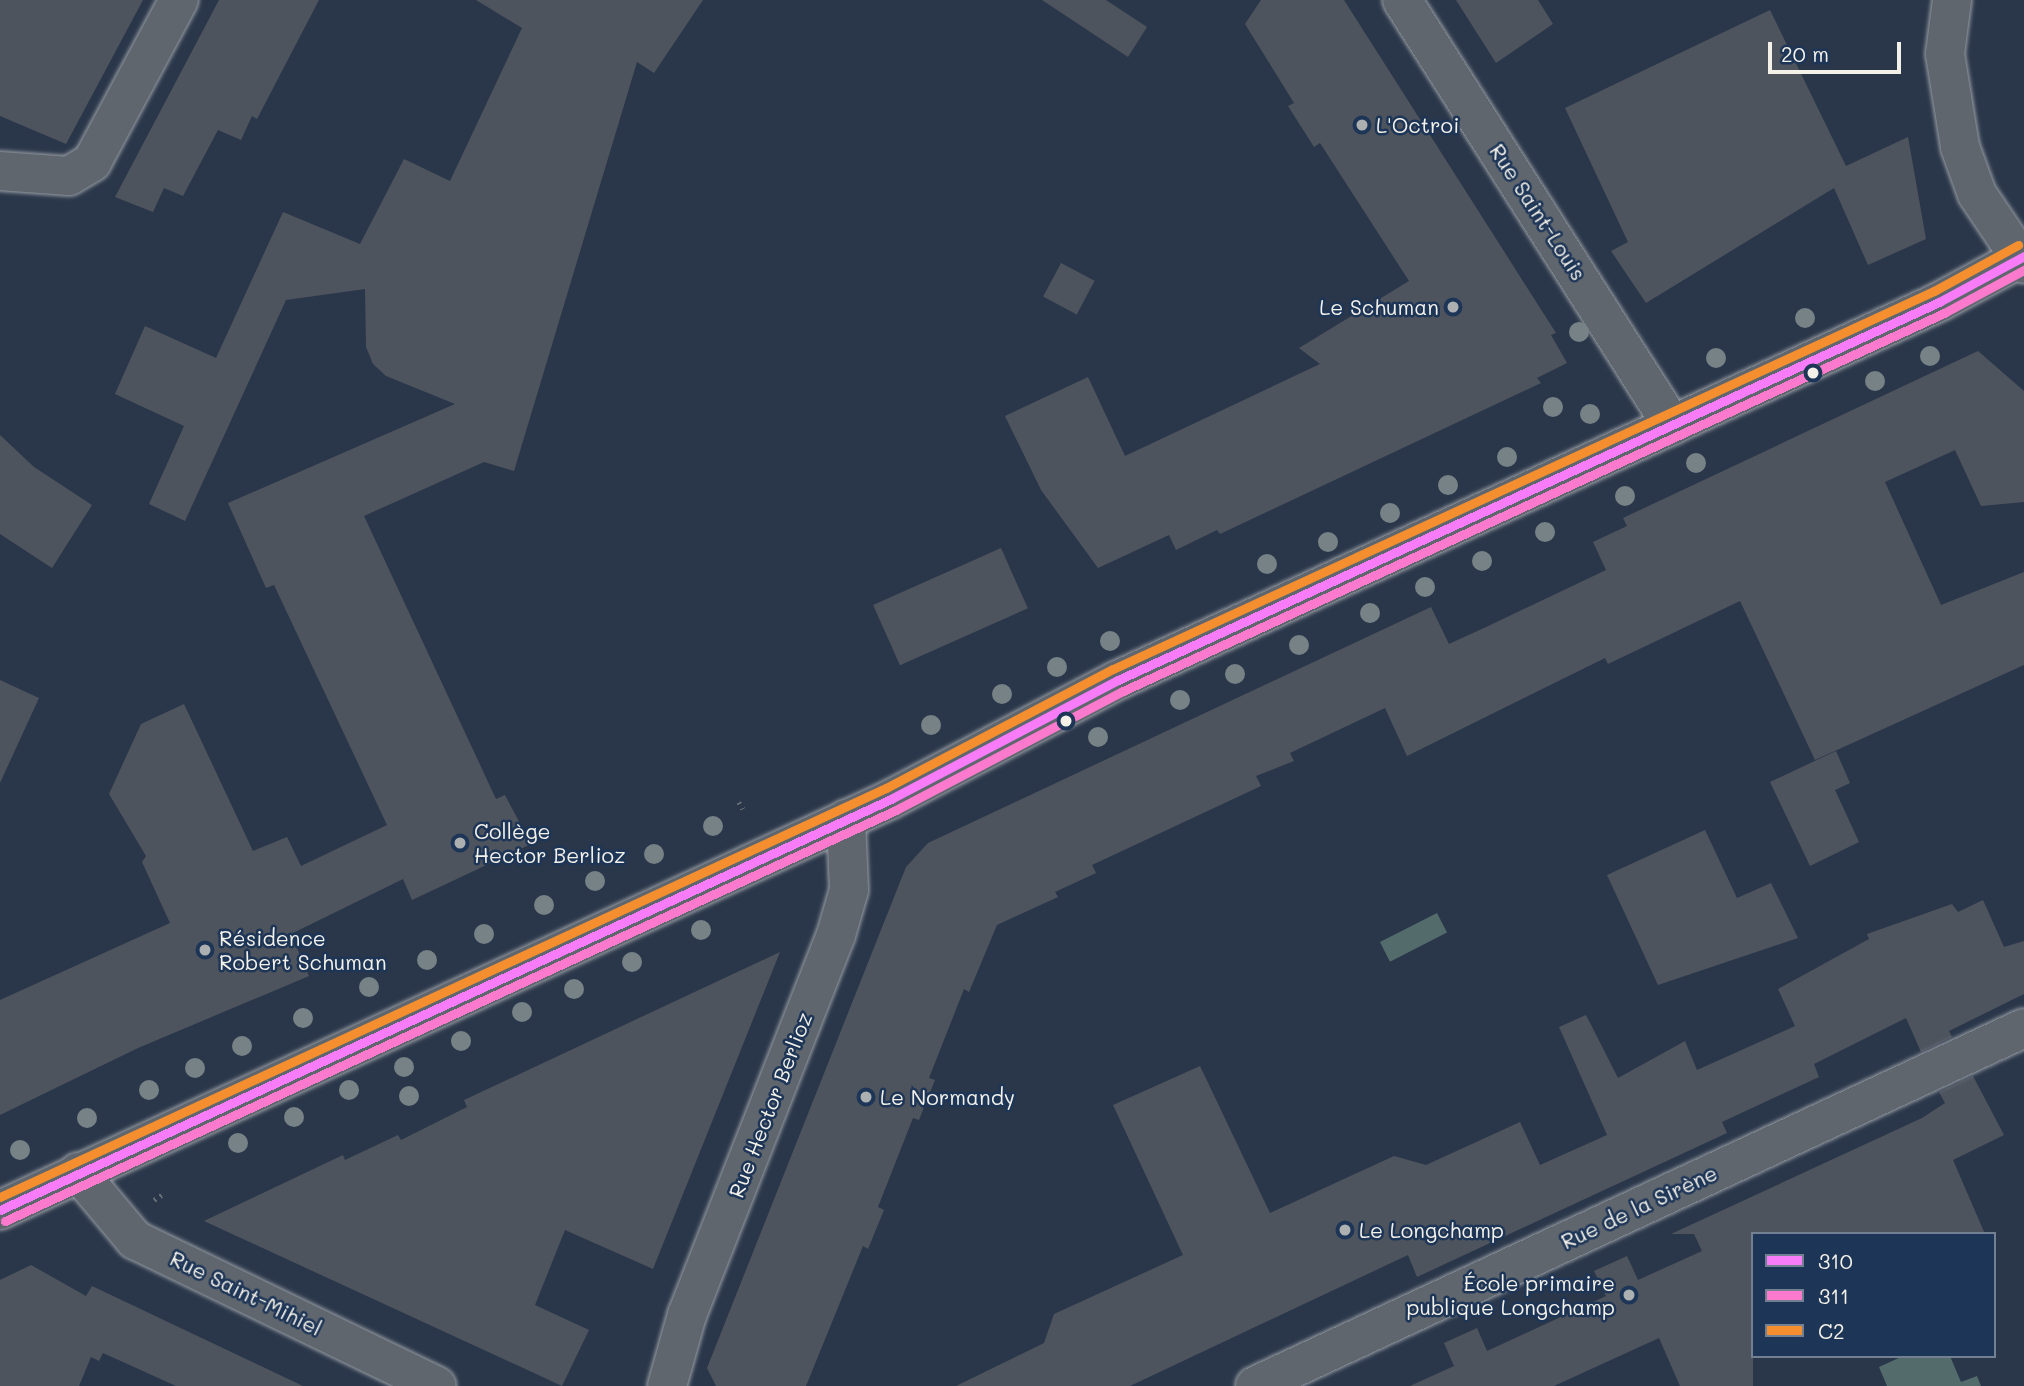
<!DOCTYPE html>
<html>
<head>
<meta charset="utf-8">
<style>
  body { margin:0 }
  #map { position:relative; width:2024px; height:1386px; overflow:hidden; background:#2a374a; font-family:Mali,sans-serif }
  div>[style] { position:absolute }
  .green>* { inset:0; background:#546b6b; transform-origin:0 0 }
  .building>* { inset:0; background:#4e545e; transform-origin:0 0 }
  .path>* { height:4.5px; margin-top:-2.25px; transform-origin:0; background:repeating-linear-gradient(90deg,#666d76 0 2px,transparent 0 7px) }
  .roads { filter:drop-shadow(0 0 2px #979ca3) drop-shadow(0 0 2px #979ca3) }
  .street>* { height:38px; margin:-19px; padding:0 19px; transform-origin:19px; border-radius:19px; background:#60666e }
  .primary>* { height:38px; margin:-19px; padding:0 19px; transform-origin:19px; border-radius:19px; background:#60666e }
  .bus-1>* { height:9px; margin:-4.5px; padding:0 4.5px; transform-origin:4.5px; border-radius:4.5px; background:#f87bf7 }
  .bus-2>* { height:9px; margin:-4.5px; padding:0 4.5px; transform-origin:4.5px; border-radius:4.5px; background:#fc7ace }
  .bus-3>* { height:9px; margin:-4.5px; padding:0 4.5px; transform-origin:4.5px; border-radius:4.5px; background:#f48e2e }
  .trees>* { width:20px; height:20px; margin:-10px; border-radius:50%; background:#778286 }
  .dots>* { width:19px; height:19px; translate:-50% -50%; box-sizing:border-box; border:4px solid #1d3557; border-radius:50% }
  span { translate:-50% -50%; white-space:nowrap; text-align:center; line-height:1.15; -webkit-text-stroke:5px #1d3557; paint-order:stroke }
  .poi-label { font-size:21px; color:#f4f1e8 }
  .left { translate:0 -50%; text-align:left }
  .right { translate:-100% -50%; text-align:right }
  .street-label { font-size:21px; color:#f4f1e8 }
  .legend { position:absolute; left:1751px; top:1232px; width:245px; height:126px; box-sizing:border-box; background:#1d3557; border:2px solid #738091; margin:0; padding:9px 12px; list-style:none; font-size:21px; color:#f4f1e8 }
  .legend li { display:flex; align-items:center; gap:14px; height:35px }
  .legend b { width:35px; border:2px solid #738091 }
  .scale { position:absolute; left:1768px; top:42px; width:133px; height:32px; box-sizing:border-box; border:4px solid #f4f1e8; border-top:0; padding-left:9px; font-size:21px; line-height:24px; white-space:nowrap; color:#f4f1e8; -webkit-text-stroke:5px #1d3557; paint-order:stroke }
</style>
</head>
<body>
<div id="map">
  <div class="green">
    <div style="left:1437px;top:913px;width:22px;height:64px;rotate:63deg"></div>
    <div style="clip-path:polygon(1903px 1356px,1950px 1356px,1961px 1382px,1977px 1376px,1981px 1386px,1887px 1386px,1879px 1367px)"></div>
  </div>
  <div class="building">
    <div style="clip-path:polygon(0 0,143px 0,66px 144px,0 116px)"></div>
    <div style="clip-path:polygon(219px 0,319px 0,257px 119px,252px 116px,241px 140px,218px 130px,183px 196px,164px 188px,153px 212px,115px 197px)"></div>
    <div style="clip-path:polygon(476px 0,703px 0,654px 73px,637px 62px,514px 471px,484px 462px,364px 516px,496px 799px,505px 795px,531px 844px,412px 900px,403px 879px,291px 934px,309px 976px,138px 1048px,0 1115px,0 1000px,170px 923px,142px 862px,146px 856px,109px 794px,141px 724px,184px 704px,253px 851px,287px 837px,301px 866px,387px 825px,274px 585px,266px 588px,228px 503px,455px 404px,386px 376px,373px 364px,366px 347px,365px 289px,286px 300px,185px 521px,149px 504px,184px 426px,115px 394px,145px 326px,216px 358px,283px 212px,360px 244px,404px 159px,450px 181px,522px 28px)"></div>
    <div style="clip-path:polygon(1042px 0,1106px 0,1147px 27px,1128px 57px)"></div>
    <div style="clip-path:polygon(1261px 0,1344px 0,1556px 333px,1551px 335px,1567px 363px,1537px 378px,1541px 383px,1220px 534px,1217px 530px,1176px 550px,1169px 535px,1098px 568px,1041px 490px,1005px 416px,1088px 377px,1125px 456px,1320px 364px,1299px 348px,1409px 281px,1320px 143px,1314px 147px,1288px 106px,1294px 103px,1245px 24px)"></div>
    <div style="clip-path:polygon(1456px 0,1538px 0,1553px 24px,1496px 63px)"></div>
    <div style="clip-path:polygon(1770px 10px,1846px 166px,1908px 137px,1926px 239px,1868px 265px,1834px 188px,1646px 303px,1611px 251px,1628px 242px,1565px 108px)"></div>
    <div style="left:1061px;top:263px;width:38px;height:38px;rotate:28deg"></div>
    <div style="clip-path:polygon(1978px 351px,2024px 391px,2024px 502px,1981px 506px,1955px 450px,1885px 482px,1941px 605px,2024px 572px,2024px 665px,1815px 760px,1740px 601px,1608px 664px,1605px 658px,1407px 756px,1385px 708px,1290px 753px,1294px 761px,1256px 776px,1261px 786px,1092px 865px,1096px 873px,1055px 892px,1058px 897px,997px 925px,969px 992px,964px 989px,929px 1078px,935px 1080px,919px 1120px,913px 1118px,878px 1207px,884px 1210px,868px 1249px,863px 1246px,806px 1386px,716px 1386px,707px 1368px,906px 867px,928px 843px,1431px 607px,1449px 644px,1486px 627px,1606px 570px,1593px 542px,1627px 526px,1623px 518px)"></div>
    <div style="clip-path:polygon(0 435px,34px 467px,92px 505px,52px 568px,0 534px)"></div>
    <div style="left:1001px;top:548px;width:66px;height:140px;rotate:66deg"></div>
    <div style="clip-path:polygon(0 680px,39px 698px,0 783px)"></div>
    <div style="clip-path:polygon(1836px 751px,1850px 783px,1835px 790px,1859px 842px,1810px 866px,1770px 782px)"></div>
    <div style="clip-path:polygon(1705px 830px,1737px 898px,1771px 883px,1798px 938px,1658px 985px,1607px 875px)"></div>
    <div style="clip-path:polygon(1983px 900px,2004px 947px,2024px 941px,2024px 994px,1949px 1031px,1952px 1037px,1921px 1052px,1906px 1018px,1814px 1064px,1819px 1077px,1722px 1122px,1727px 1133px,1417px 1277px,1408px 1255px,1130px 1386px,956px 1386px,1044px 1343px,1054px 1314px,1183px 1255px,1113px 1105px,1200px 1066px,1270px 1213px,1394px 1156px,1426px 1165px,1520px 1122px,1540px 1165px,1607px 1135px,1559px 1027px,1586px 1015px,1618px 1078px,1685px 1041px,1697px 1070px,1795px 1026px,1778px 989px,1869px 939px,1867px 934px,1952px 904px,1958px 912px)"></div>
    <div style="clip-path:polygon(780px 952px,653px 1269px,565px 1230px,535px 1305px,589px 1330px,562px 1386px,204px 1221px,343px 1155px,345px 1160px,398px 1135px,401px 1140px,467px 1107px,464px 1100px)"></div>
    <div style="clip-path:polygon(1973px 1076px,2004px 1135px,1953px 1160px,1985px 1234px,1753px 1234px,1753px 1386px,1680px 1386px,1659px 1338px,1554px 1386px,1410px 1386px,1454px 1366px,1444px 1343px,1477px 1328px,1487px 1351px,1606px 1296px,1594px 1271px,1627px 1256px,1638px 1280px,1702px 1251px,1694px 1234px,1671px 1234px,1922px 1118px,1945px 1103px,1939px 1092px)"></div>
    <div style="clip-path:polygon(31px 1265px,86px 1296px,92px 1286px,303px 1386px,176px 1386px,103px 1353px,99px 1361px,91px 1357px,79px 1386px,0 1386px,0 1280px)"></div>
  </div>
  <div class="path">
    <div style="left:739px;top:802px;width:8px;rotate:60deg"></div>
    <div style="left:154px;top:1200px;width:11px;rotate:-34deg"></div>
  </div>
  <div class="roads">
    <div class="street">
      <div style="left:1402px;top:0;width:504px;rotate:57.57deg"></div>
      <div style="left:1952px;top:0;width:54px;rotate:97.4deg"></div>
      <div style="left:1945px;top:54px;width:94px;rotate:80.8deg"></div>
      <div style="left:1960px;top:147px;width:50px;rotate:70.1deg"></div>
      <div style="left:1977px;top:194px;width:84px;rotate:56.1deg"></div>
      <div style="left:0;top:171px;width:69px;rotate:4.1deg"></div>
      <div style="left:69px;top:176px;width:27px;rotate:-31deg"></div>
      <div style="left:92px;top:162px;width:184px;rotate:-61.8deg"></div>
      <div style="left:78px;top:1172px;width:89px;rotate:50deg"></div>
      <div style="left:135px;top:1240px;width:335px;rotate:25.8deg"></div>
      <div style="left:667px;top:1386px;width:74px;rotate:-74.3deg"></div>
      <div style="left:687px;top:1315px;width:408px;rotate:-68.6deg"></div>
      <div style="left:836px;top:935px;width:47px;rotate:-73.9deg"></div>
      <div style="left:849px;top:890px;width:71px;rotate:-92.4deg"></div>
      <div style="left:1255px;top:1386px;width:848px;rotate:-24.96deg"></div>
    </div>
    <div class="primary">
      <div style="left:0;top:1210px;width:981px;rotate:-24.76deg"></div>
      <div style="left:891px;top:799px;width:256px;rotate:-27.7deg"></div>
      <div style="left:1118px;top:680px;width:904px;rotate:-24.72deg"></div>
      <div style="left:1939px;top:302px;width:97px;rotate:-28.4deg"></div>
    </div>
  </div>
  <div class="bus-1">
    <div style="left:0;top:1210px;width:981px;rotate:-24.76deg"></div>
    <div style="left:891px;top:799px;width:256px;rotate:-27.7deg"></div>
    <div style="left:1118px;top:680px;width:904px;rotate:-24.72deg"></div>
    <div style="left:1939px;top:302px;width:97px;rotate:-28.4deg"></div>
  </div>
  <div class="bus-2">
    <div style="left:5px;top:1221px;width:981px;rotate:-24.76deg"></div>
    <div style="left:896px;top:810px;width:256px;rotate:-27.7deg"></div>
    <div style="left:1123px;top:691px;width:904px;rotate:-24.72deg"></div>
    <div style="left:1944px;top:313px;width:91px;rotate:-28.3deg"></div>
  </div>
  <div class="bus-3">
    <div style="left:0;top:1197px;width:976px;rotate:-24.78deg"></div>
    <div style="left:886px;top:788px;width:256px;rotate:-27.7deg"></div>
    <div style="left:1113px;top:669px;width:904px;rotate:-24.72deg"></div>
    <div style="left:1934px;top:291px;width:96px;rotate:-28.7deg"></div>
  </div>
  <div class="trees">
    <div style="left:1805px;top:318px"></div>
    <div style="left:1579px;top:332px"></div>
    <div style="left:1930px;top:356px"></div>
    <div style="left:1716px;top:358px"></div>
    <div style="left:1875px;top:381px"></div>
    <div style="left:1553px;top:407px"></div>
    <div style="left:1590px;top:414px"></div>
    <div style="left:1507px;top:457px"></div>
    <div style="left:1696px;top:463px"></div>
    <div style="left:1448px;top:485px"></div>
    <div style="left:1625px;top:496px"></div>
    <div style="left:1390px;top:513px"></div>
    <div style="left:1545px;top:532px"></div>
    <div style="left:1328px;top:542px"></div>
    <div style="left:1482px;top:561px"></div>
    <div style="left:1267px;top:564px"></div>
    <div style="left:1425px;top:587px"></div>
    <div style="left:1370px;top:613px"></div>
    <div style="left:1110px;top:641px"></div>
    <div style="left:1299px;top:645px"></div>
    <div style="left:1057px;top:667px"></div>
    <div style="left:1235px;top:674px"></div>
    <div style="left:1002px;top:694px"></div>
    <div style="left:1180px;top:700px"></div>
    <div style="left:931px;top:725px"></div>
    <div style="left:1098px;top:737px"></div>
    <div style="left:713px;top:826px"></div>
    <div style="left:654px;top:854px"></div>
    <div style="left:595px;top:881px"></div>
    <div style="left:544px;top:905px"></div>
    <div style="left:701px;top:930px"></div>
    <div style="left:484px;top:934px"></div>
    <div style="left:427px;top:960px"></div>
    <div style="left:632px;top:962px"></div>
    <div style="left:369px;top:987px"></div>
    <div style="left:574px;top:989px"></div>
    <div style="left:522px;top:1012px"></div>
    <div style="left:303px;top:1018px"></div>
    <div style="left:461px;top:1041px"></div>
    <div style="left:242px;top:1046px"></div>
    <div style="left:404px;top:1067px"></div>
    <div style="left:195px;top:1068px"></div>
    <div style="left:149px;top:1090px"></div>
    <div style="left:349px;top:1090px"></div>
    <div style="left:409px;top:1096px"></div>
    <div style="left:294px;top:1117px"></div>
    <div style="left:87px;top:1118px"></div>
    <div style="left:238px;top:1143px"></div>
    <div style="left:20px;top:1150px"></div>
  </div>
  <div class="dots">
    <div style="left:1362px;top:125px;background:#adb0b1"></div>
    <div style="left:1453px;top:307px;background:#adb0b1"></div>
    <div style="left:1813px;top:373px;background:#f4f1e8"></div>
    <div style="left:1066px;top:721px;background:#f4f1e8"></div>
    <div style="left:460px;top:843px;background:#adb0b1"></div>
    <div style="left:205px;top:950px;background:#adb0b1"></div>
    <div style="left:866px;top:1097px;background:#adb0b1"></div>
    <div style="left:1345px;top:1230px;background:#adb0b1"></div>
    <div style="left:1629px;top:1295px;background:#adb0b1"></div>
  </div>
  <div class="poi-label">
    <span class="left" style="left:1376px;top:125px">L'Octroi</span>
    <span class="right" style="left:1439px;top:307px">Le Schuman</span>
    <span class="left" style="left:474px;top:843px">Collège<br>Hector Berlioz</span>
    <span class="left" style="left:219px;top:950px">Résidence<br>Robert Schuman</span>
    <span class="left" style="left:880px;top:1097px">Le Normandy</span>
    <span class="left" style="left:1359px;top:1230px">Le Longchamp</span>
    <span class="right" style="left:1615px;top:1295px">École primaire<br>publique Longchamp</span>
  </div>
  <div class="street-label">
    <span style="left:1538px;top:212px;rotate:57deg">Rue Saint-Louis</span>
    <span style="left:770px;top:1105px;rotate:-69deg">Rue Hector Berlioz</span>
    <span style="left:1639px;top:1207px;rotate:-25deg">Rue de la Sirène</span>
    <span style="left:246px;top:1293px;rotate:26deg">Rue Saint-Mihiel</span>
  </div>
  <ul class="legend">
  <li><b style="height:9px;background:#f87bf7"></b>310</li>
  <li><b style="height:9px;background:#fc7ace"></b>311</li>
  <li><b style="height:9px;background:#f48e2e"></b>C2</li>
  </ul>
  <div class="scale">20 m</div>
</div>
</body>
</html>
